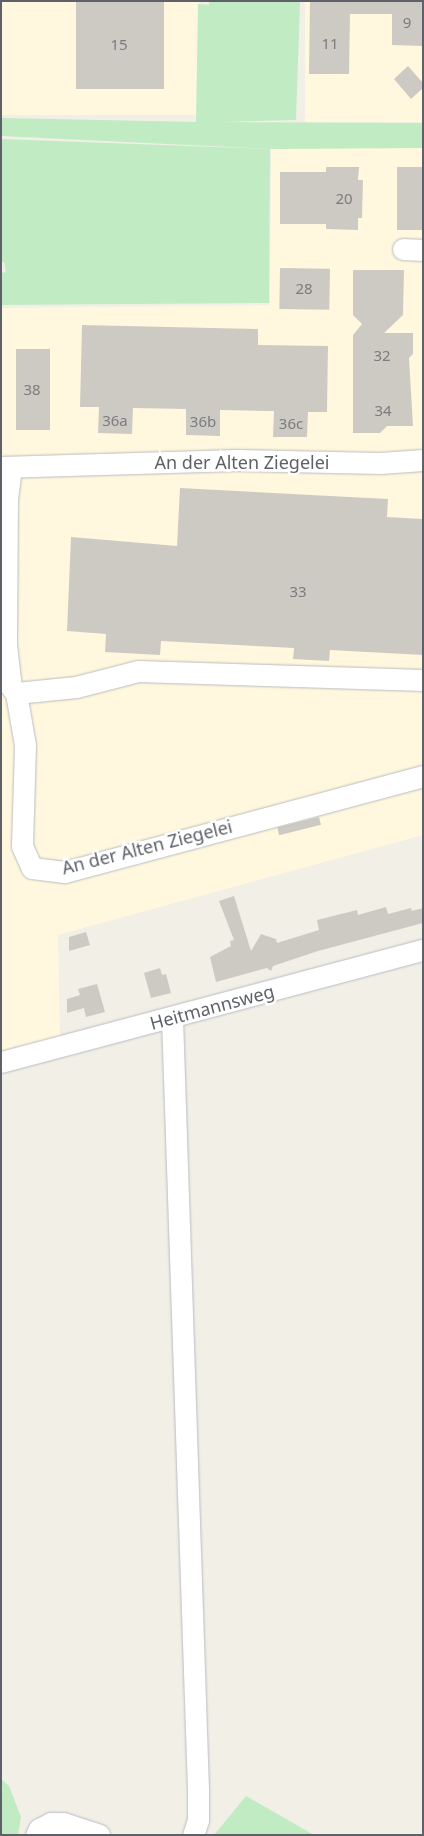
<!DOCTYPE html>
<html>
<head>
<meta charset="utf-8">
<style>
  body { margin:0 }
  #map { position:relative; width:424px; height:1836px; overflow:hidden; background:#f1efe6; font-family:"Noto Sans",sans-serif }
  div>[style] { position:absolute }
  .commercial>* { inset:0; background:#fff8de; transform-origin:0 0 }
  .green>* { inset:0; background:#c1ebc2 }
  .building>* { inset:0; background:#cdcac3; transform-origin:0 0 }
  .roads { filter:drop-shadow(0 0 1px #b9bcc1) drop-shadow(0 0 1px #b9bcc1) }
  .minor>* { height:21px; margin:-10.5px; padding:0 10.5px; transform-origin:10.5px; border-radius:10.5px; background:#fff }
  span { translate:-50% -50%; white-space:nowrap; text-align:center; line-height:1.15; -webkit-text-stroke:5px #fff; paint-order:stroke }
  .number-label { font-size:15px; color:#7a7c7f }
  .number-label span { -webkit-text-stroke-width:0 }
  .street-label { font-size:18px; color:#5e6268 }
  .frame { position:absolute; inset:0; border:2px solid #5e6268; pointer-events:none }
</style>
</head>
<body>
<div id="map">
  <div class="commercial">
    <div style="left:1px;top:1px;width:198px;height:114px"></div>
    <div style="left:305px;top:1px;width:118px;height:121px"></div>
    <div style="clip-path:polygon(423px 146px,423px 835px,58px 935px,60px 1040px,1px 1054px,1px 308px,270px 305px,271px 149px)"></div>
  </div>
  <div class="green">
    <div style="clip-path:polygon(1px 1px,2px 118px,196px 122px,198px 4px,209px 5px,209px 1px,300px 1px,296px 120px,221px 122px,423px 123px,423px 148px,271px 149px,1px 136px)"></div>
    <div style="clip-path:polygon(1px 139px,270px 149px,269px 303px,1px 305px,1px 273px,6px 272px,4px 262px,1px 262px)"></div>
    <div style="clip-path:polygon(1px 1779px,9px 1786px,21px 1817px,18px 1835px,1px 1835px)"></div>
    <div style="clip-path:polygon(246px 1796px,314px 1835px,214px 1835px)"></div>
  </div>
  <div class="building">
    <div style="left:76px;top:1px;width:88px;height:88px"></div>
    <div style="clip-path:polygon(310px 1px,423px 1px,423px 46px,392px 45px,392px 14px,350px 14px,349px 74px,309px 74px)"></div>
    <div style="clip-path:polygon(408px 66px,423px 83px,423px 88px,411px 99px,394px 79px)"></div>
    <div style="clip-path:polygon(326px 167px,359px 167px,358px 180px,363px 180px,362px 218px,358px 218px,358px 230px,326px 229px,326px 224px,280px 224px,280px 172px,326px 172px)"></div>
    <div style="left:397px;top:167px;width:26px;height:63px"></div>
    <div style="left:280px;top:268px;width:50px;height:41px;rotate:1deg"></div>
    <div style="clip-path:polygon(353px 270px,404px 270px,403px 315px,384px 333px,413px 333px,413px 354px,409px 358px,413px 426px,387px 426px,380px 433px,353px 433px,353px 335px,362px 324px,353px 315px)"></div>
    <div style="clip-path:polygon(82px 325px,258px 329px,258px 345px,328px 346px,327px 412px,308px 412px,307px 437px,273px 437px,274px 411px,220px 410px,220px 436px,186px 435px,186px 409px,133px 408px,132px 434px,98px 433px,99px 407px,80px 407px)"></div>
    <div style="left:16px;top:349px;width:34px;height:81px"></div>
    <div style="clip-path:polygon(180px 488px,388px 499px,387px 517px,423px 519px,423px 655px,330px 650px,329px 661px,293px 659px,294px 648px,161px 641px,160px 655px,105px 652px,106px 634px,67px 631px,71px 537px,177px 546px)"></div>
    <div style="left:319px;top:817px;width:8px;height:43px;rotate:76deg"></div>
    <div style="clip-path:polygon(234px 896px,251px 951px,261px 934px,276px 939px,277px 943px,319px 930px,317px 920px,357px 910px,358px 915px,386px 907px,388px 914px,411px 908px,412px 911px,423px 908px,423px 923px,318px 951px,273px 966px,271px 971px,267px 968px,216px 982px,210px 957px,231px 946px,230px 941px,234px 940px,219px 901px)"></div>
    <div style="clip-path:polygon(86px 932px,90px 945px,69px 951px,69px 937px)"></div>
    <div style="clip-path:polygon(160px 968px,162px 975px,166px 974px,171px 993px,151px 998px,144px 973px)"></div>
    <div style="clip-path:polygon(97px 984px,105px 1012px,86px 1017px,84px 1008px,67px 1013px,67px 999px,80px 995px,78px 989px)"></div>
  </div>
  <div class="roads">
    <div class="minor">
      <div style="left:403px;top:249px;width:20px;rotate:3deg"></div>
      <div style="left:1px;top:467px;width:236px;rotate:-1.7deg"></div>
      <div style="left:237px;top:460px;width:143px;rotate:1.2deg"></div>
      <div style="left:380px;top:463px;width:43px;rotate:-4deg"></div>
      <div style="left:11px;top:467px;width:32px;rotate:97deg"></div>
      <div style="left:7px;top:499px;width:146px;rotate:90.4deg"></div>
      <div style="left:6px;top:645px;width:42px;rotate:83.2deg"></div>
      <div style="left:11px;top:687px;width:8px;rotate:50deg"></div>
      <div style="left:423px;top:680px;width:285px;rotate:-178.2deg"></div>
      <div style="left:138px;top:671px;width:64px;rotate:165.5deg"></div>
      <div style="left:76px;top:687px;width:60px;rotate:174.3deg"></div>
      <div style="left:16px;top:693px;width:53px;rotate:80.2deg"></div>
      <div style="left:25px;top:745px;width:101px;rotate:91.7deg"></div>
      <div style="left:22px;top:846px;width:24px;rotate:66deg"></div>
      <div style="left:32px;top:868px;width:33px;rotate:7deg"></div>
      <div style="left:65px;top:872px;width:371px;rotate:-15deg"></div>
      <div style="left:172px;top:1018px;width:770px;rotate:88.07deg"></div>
      <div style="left:198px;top:1788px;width:32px;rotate:90deg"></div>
      <div style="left:198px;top:1820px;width:16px;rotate:108deg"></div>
      <div style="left:1px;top:1062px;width:437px;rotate:-14.9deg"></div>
      <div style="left:36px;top:1835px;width:7px;rotate:-63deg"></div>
      <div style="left:39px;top:1829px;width:13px;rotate:-27deg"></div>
      <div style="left:51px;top:1823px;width:12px"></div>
      <div style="left:63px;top:1823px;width:38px;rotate:18deg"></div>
    </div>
  </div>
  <div class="number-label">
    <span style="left:407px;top:23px">9</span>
    <span style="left:330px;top:44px">11</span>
    <span style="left:119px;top:45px">15</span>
    <span style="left:344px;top:199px">20</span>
    <span style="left:304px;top:289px">28</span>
    <span style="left:382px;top:356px">32</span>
    <span style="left:32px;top:390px">38</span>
    <span style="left:383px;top:411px">34</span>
    <span style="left:115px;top:421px">36a</span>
    <span style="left:203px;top:422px">36b</span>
    <span style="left:291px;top:424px">36c</span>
    <span style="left:298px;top:592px">33</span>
  </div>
  <div class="street-label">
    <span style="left:242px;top:462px">An der Alten Ziegelei</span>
    <span style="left:147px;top:847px;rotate:-14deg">An der Alten Ziegelei</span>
    <span style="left:212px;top:1007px;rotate:-15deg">Heitmannsweg</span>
  </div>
  <div class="frame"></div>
</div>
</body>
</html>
